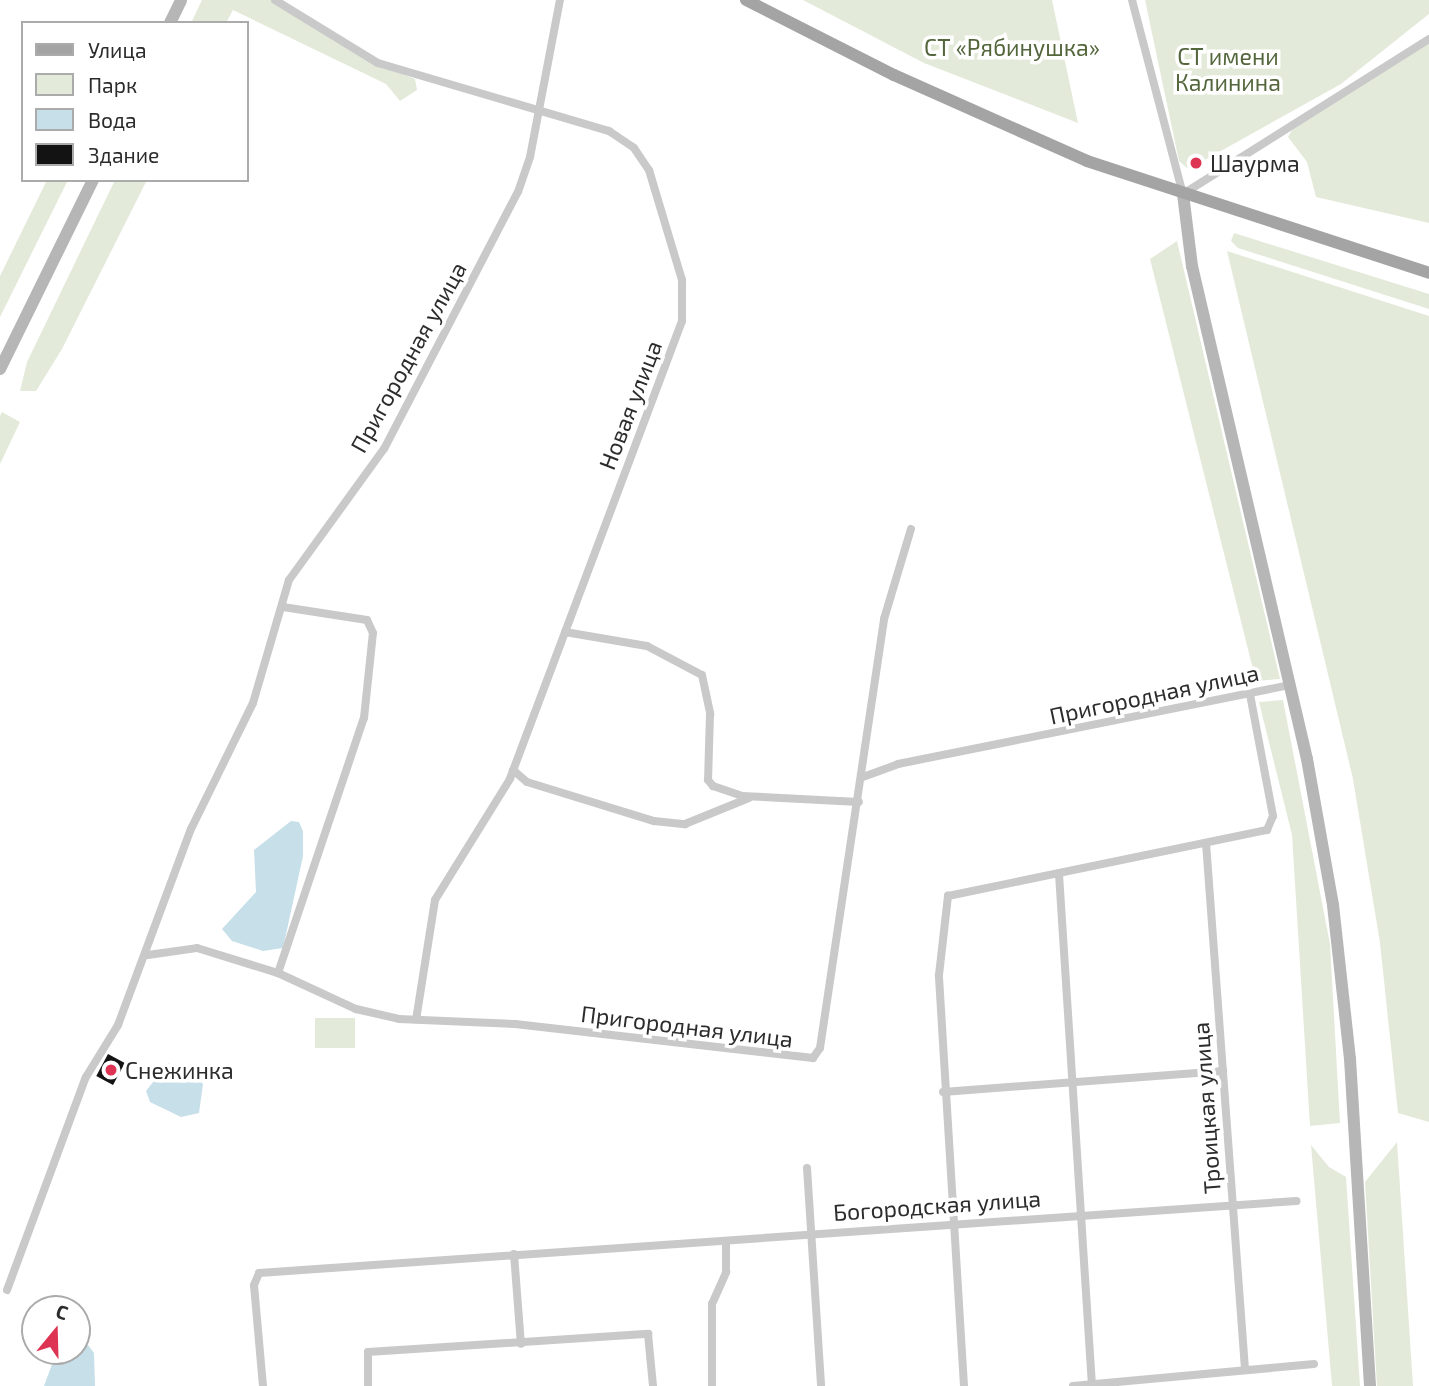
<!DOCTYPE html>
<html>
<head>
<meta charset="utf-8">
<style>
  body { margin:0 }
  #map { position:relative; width:1429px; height:1386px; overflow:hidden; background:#fff; font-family:"Exo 2",sans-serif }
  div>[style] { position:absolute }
  .green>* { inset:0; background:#e4eada; transform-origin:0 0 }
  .water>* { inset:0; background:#c6dfe9 }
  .building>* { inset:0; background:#131313; transform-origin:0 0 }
  .street>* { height:8px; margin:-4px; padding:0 4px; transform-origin:4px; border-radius:4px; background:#c9c9c9 }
  .secondary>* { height:12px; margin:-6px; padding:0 6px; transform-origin:6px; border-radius:6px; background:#b6b6b6 }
  .primary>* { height:12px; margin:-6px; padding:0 6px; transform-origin:6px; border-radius:6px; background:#a4a4a4 }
  .dots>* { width:19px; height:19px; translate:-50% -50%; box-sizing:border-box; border:4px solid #fff; border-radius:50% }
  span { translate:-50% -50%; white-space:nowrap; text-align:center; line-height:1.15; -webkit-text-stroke:7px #fff; paint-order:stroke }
  .park-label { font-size:23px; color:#54663c }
  .poi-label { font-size:23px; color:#2c2c2c }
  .left { translate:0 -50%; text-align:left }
  .street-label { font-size:23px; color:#2c2c2c }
  .legend { position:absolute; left:21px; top:21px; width:228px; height:161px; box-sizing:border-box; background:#fff; border:2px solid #ababab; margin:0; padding:9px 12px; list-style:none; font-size:21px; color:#2c2c2c }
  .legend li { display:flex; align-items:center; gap:14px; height:35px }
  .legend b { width:35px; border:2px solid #ababab }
  .north { position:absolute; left:21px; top:1295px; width:70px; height:70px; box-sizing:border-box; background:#fff; border:2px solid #ababab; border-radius:50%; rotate:19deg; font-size:19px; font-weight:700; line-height:28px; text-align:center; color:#2c2c2c }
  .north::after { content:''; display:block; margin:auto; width:24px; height:32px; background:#de3453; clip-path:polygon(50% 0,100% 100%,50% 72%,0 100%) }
</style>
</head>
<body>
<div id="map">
  <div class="green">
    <div style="clip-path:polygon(202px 0,270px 0,359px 56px,415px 79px,417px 90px,400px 101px,386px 84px,233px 10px,226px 23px,191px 23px)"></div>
    <div style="clip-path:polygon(803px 0,1052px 0,1078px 123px,924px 63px)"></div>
    <div style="clip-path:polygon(1429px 0,1429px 14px,1341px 84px,1194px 166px,1187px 168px,1179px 161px,1145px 0)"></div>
    <div style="clip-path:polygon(1429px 40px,1429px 223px,1316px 197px,1307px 162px,1288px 137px,1292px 130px)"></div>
    <div style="clip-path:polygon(47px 180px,68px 180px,0 317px,0 276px)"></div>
    <div style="clip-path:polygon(115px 180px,147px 180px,62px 349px,36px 391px,20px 391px,27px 362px)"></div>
    <div style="clip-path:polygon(1234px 233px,1429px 294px,1429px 309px,1238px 248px,1231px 241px)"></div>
    <div style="clip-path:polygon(1177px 241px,1280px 679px,1256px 681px,1150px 259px)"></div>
    <div style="clip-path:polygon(1227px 251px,1429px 316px,1429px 1122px,1398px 1113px,1380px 943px,1353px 779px)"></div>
    <div style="clip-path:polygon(2px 412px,20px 422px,0 464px,0 416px)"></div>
    <div style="clip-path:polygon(1283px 700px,1330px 944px,1340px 1123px,1310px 1126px,1292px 835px,1259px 702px)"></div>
    <div style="left:315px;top:1018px;width:40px;height:30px"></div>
    <div style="clip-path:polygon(1397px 1142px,1413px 1386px,1377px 1386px,1365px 1182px)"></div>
    <div style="clip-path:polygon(1311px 1145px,1329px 1167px,1346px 1177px,1360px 1386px,1332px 1386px)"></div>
  </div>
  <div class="water">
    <div style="clip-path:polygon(291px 821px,299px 822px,303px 831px,303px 856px,283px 948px,263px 951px,232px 941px,222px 929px,256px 892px,254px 850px)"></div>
    <div style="clip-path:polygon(168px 1063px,193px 1072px,203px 1084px,199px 1113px,181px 1117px,150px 1102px,146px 1091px)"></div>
    <div style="clip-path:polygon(85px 1341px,94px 1353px,95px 1386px,44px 1386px,57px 1351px,77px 1351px,77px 1343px)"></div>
  </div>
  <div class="building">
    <div style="left:108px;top:1054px;width:19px;height:25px;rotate:28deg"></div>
  </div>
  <div class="street">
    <div style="left:275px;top:0;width:121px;rotate:31.5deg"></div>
    <div style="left:378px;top:63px;width:241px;rotate:16.4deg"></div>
    <div style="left:609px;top:131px;width:30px;rotate:34deg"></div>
    <div style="left:634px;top:148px;width:27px;rotate:56deg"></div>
    <div style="left:649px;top:170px;width:115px;rotate:73.3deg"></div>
    <div style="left:682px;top:280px;width:41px;rotate:90deg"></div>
    <div style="left:682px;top:321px;width:489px;rotate:110.6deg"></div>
    <div style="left:510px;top:779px;width:142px;rotate:121.8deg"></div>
    <div style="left:435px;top:900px;width:121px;rotate:99deg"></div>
    <div style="left:1132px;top:0;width:201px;rotate:75.3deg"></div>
    <div style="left:1183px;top:194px;width:291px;rotate:-32.2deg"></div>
    <div style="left:565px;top:632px;width:83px;rotate:9.7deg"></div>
    <div style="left:647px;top:646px;width:62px;rotate:27.8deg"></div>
    <div style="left:702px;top:675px;width:40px;rotate:78deg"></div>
    <div style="left:710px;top:714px;width:66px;rotate:91.7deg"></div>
    <div style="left:708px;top:780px;width:8px;rotate:50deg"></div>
    <div style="left:713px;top:786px;width:31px;rotate:19deg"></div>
    <div style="left:742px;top:796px;width:117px;rotate:2.9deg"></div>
    <div style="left:513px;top:770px;width:18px;rotate:41deg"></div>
    <div style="left:527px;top:782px;width:133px;rotate:17.1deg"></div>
    <div style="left:654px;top:821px;width:31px;rotate:6deg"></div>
    <div style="left:685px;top:824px;width:69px;rotate:-22.1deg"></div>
    <div style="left:863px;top:777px;width:37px;rotate:-20deg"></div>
    <div style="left:898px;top:764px;width:399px;rotate:-11.4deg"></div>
    <div style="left:1206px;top:843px;width:527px;rotate:85.76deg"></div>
    <div style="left:1059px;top:874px;width:512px;rotate:86.31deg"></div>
    <div style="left:148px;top:955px;width:49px;rotate:-8.1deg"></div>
    <div style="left:197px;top:948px;width:85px;rotate:17.2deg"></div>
    <div style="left:278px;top:973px;width:86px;rotate:24.8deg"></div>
    <div style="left:356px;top:1009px;width:44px;rotate:13.1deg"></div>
    <div style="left:399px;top:1019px;width:116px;rotate:2.5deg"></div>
    <div style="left:515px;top:1024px;width:300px;rotate:6.5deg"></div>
    <div style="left:813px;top:1058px;width:12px;rotate:-55deg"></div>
    <div style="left:820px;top:1048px;width:434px;rotate:-81.5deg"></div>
    <div style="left:884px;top:619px;width:94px;rotate:-73.3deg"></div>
    <div style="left:278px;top:973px;width:269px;rotate:-71.4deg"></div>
    <div style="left:364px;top:718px;width:85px;rotate:-84deg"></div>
    <div style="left:373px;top:633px;width:14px;rotate:-115deg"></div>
    <div style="left:367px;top:620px;width:85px;rotate:-171.2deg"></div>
    <div style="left:943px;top:1092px;width:281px;rotate:-4.3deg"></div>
    <div style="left:807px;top:1168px;width:218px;rotate:86.3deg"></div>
    <div style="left:514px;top:1254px;width:90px;rotate:85.6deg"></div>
    <div style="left:7px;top:1290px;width:227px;rotate:-69.7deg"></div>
    <div style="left:86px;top:1077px;width:61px;rotate:-58.4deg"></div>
    <div style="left:118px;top:1025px;width:209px;rotate:-69.6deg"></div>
    <div style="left:191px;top:829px;width:140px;rotate:-63.8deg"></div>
    <div style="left:253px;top:703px;width:128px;rotate:-73.7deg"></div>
    <div style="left:289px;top:580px;width:162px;rotate:-54.1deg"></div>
    <div style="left:384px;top:449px;width:290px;rotate:-62.5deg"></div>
    <div style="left:518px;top:192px;width:37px;rotate:-71deg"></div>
    <div style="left:530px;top:157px;width:160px;rotate:-79.2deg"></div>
    <div style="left:263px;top:1386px;width:101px;rotate:-95.1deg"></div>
    <div style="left:254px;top:1285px;width:13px;rotate:-67deg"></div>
    <div style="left:259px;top:1273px;width:1040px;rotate:-3.97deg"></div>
    <div style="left:368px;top:1386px;width:34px;rotate:-90deg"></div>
    <div style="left:368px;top:1352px;width:281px;rotate:-3.7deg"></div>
    <div style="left:648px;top:1334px;width:52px;rotate:84.5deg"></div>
    <div style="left:712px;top:1386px;width:82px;rotate:-90deg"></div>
    <div style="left:712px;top:1304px;width:35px;rotate:-66deg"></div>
    <div style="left:726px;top:1272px;width:30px;rotate:-90deg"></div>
    <div style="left:964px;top:1386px;width:412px;rotate:-93.5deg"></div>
    <div style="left:939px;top:975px;width:80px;rotate:-83.5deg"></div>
    <div style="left:948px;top:896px;width:326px;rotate:-11.7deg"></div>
    <div style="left:1267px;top:830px;width:15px;rotate:-67deg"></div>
    <div style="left:1273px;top:816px;width:124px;rotate:-100.7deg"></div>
    <div style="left:1073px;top:1386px;width:242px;rotate:-5.2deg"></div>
  </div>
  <div class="secondary">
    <div style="left:170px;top:23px;width:25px;rotate:-64deg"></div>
    <div style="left:1183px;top:194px;width:73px;rotate:82.9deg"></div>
    <div style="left:1192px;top:266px;width:506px;rotate:76.87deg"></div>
    <div style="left:1307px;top:759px;width:148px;rotate:79.9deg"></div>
    <div style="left:1333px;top:905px;width:155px;rotate:83.7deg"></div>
    <div style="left:1350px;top:1059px;width:328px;rotate:86.5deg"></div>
    <div style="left:0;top:369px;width:211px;rotate:-63.8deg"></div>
  </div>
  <div class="primary">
    <div style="left:746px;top:0;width:166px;rotate:26.9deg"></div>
    <div style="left:894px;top:75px;width:211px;rotate:24deg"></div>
    <div style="left:1087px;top:161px;width:360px;rotate:18.1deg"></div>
  </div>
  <div class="dots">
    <div style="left:1196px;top:163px;background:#de3453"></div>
    <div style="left:111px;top:1070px;background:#de3453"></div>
  </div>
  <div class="park-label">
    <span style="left:1012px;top:47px">СТ «Рябинушка»</span>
    <span style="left:1228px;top:69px">СТ имени<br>Калинина</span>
  </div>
  <div class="poi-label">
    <span class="left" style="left:1210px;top:163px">Шаурма</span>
    <span class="left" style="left:125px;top:1070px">Снежинка</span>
  </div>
  <div class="street-label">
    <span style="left:408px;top:357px;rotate:-61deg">Пригородная улица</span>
    <span style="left:630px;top:405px;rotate:-69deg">Новая улица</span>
    <span style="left:1154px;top:694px;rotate:-12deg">Пригородная улица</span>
    <span style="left:687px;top:1026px;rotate:7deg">Пригородная улица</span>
    <span style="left:1206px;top:1108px;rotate:-94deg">Троицкая улица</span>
    <span style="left:937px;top:1205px;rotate:-4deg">Богородская улица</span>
  </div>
  <ul class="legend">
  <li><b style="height:9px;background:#a4a4a4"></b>Улица</li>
  <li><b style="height:19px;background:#e4eada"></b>Парк</li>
  <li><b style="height:19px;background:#c6dfe9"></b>Вода</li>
  <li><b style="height:19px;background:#131313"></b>Здание</li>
  </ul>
  <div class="north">С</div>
</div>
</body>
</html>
